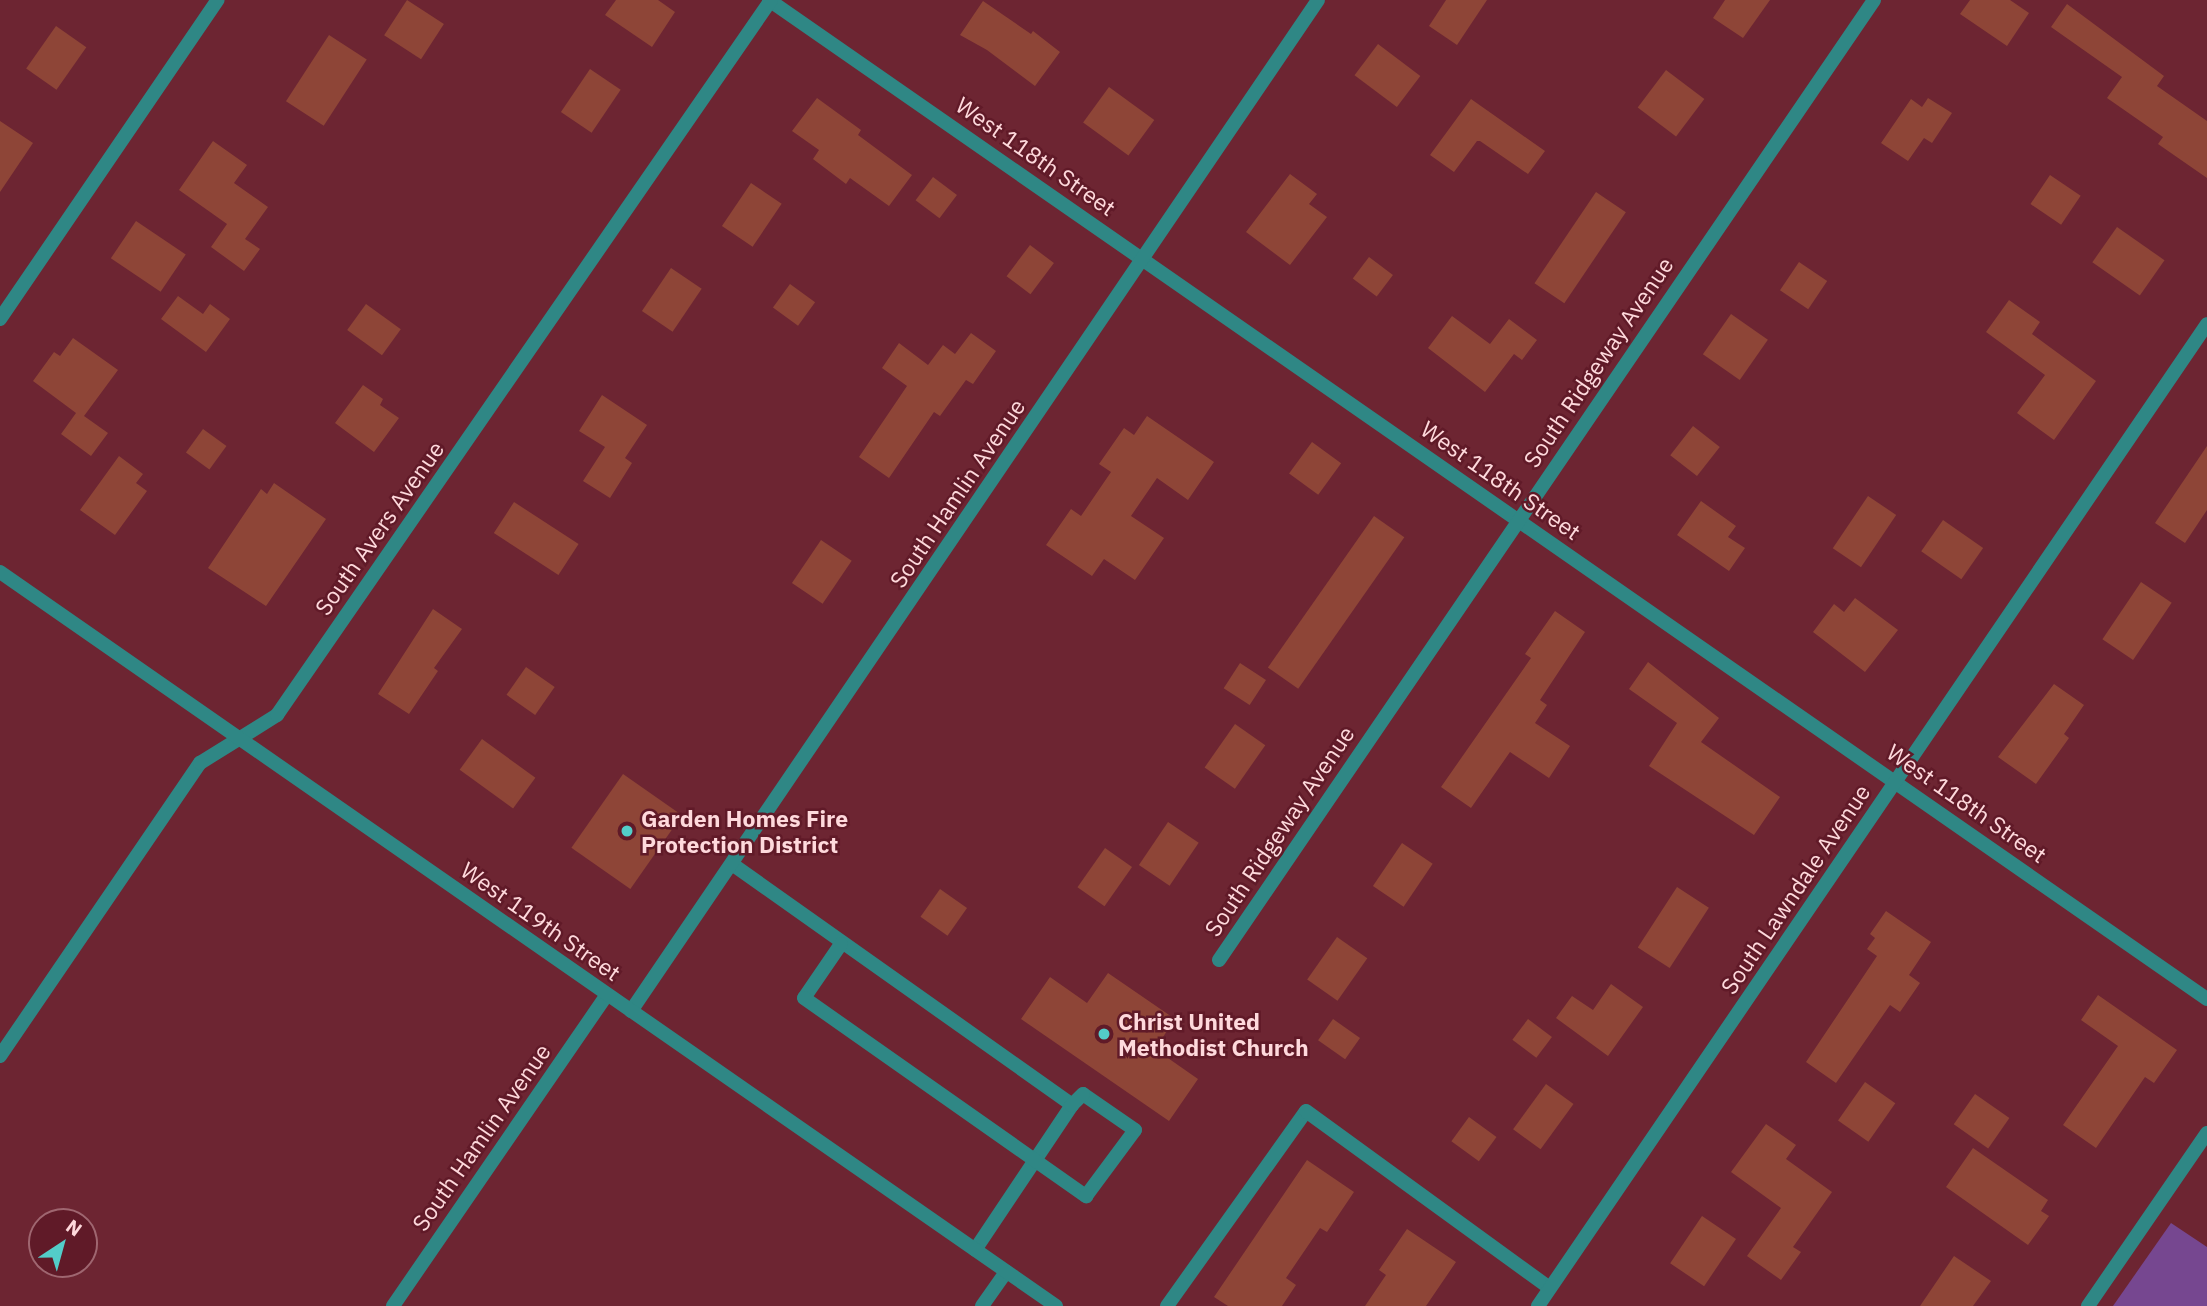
<!DOCTYPE html>
<html>
<head>
<meta charset="utf-8">
<style>
  body { margin:0 }
  #map { position:relative; width:2207px; height:1306px; overflow:hidden; background:#6d2532; font-family:"IBM Plex Sans",sans-serif }
  div>[style] { position:absolute }
  .green>* { inset:0; background:#764790 }
  .building>* { inset:0; background:#8e4537; transform-origin:0 0 }
  .service>* { height:14px; margin:-7px; padding:0 7px; transform-origin:7px; border-radius:7px; background:#2f8785 }
  .minor>* { height:14px; margin:-7px; padding:0 7px; transform-origin:7px; border-radius:7px; background:#2f8785 }
  .tertiary>* { height:14px; margin:-7px; padding:0 7px; transform-origin:7px; border-radius:7px; background:#2f8785 }
  .dots>* { width:19px; height:19px; translate:-50% -50%; box-sizing:border-box; border:4px solid #601a28; border-radius:50% }
  span { translate:-50% -50%; white-space:nowrap; text-align:center; line-height:1.15; -webkit-text-stroke:5px #601a28; paint-order:stroke }
  .street-label { font-size:23px; color:#fed9dc }
  .poi-label { font-size:23px; color:#fed9dc; font-weight:700 }
  .left { translate:0 -50%; text-align:left }
  .north { position:absolute; left:28px; top:1208px; width:70px; height:70px; box-sizing:border-box; background:#601a28; border:2px solid #9f6670; border-radius:50%; rotate:36deg; font-size:19px; font-weight:700; line-height:28px; text-align:center; color:#fed9dc }
  .north::after { content:''; display:block; margin:auto; width:24px; height:32px; background:#53cdc9; clip-path:polygon(50% 0,100% 100%,50% 72%,0 100%) }
</style>
</head>
<body>
<div id="map">
  <div class="green">
    <div style="clip-path:polygon(2171px 1223px,2207px 1247px,2207px 1306px,2113px 1306px)"></div>
  </div>
  <div class="building">
    <div style="left:407px;top:0;width:44px;height:42px;rotate:33deg"></div>
    <div style="clip-path:polygon(616px 0,658px 0,675px 12px,652px 47px,605px 15px)"></div>
    <div style="clip-path:polygon(1446px 0,1487px 0,1457px 45px,1429px 26px)"></div>
    <div style="clip-path:polygon(1725px 0,1770px 0,1743px 38px,1713px 18px)"></div>
    <div style="clip-path:polygon(1970px 0,2010px 0,2029px 13px,2007px 46px,1960px 14px)"></div>
    <div style="clip-path:polygon(983px 1px,1031px 34px,1033px 31px,1060px 52px,1035px 86px,987px 50px,960px 35px)"></div>
    <div style="clip-path:polygon(2067px 4px,2164px 76px,2157px 86px,2207px 121px,2207px 178px,2158px 144px,2163px 137px,2107px 98px,2122px 77px,2051px 27px)"></div>
    <div style="left:56px;top:26px;width:37px;height:52px;rotate:35deg"></div>
    <div style="left:329px;top:35px;width:45px;height:79px;rotate:33deg"></div>
    <div style="left:1378px;top:44px;width:53px;height:39px;rotate:37deg"></div>
    <div style="left:590px;top:69px;width:37px;height:52px;rotate:34deg"></div>
    <div style="left:1666px;top:70px;width:48px;height:47px;rotate:37deg"></div>
    <div style="left:1109px;top:87px;width:56px;height:44px;rotate:36deg"></div>
    <div style="clip-path:polygon(817px 98px,861px 130px,858px 135px,912px 175px,889px 206px,850px 178px,846px 184px,813px 159px,819px 150px,792px 131px)"></div>
    <div style="clip-path:polygon(1928px 98px,1952px 113px,1932px 143px,1924px 138px,1908px 161px,1881px 143px,1911px 99px,1922px 107px)"></div>
    <div style="clip-path:polygon(1471px 99px,1545px 151px,1528px 174px,1480px 141px,1477px 141px,1454px 172px,1430px 155px)"></div>
    <div style="clip-path:polygon(0 121px,33px 143px,0 192px)"></div>
    <div style="clip-path:polygon(213px 141px,247px 165px,234px 183px,268px 207px,245px 239px,260px 249px,244px 271px,211px 247px,227px 224px,179px 190px)"></div>
    <div style="clip-path:polygon(1290px 174px,1317px 194px,1309px 204px,1327px 217px,1290px 265px,1246px 232px)"></div>
    <div style="left:2050px;top:175px;width:37px;height:35px;rotate:34deg"></div>
    <div style="left:933px;top:177px;width:30px;height:29px;rotate:37deg"></div>
    <div style="left:751px;top:183px;width:37px;height:52px;rotate:34deg"></div>
    <div style="left:1596px;top:192px;width:36px;height:110px;rotate:34deg"></div>
    <div style="left:136px;top:221px;width:60px;height:45px;rotate:34deg"></div>
    <div style="left:2117px;top:227px;width:58px;height:43px;rotate:35deg"></div>
    <div style="left:1030px;top:245px;width:30px;height:39px;rotate:37deg"></div>
    <div style="left:1369px;top:257px;width:30px;height:27px;rotate:37deg"></div>
    <div style="left:1799px;top:262px;width:34px;height:34px;rotate:34deg"></div>
    <div style="left:671px;top:268px;width:37px;height:52px;rotate:34deg"></div>
    <div style="left:790px;top:284px;width:31px;height:29px;rotate:36deg"></div>
    <div style="clip-path:polygon(178px 296px,203px 314px,210px 304px,230px 319px,206px 352px,161px 319px)"></div>
    <div style="clip-path:polygon(2009px 300px,2040px 322px,2032px 334px,2096px 381px,2054px 440px,2017px 413px,2045px 375px,1986px 332px)"></div>
    <div style="left:366px;top:304px;width:43px;height:32px;rotate:36deg"></div>
    <div style="left:1731px;top:314px;width:45px;height:49px;rotate:35deg"></div>
    <div style="clip-path:polygon(1452px 316px,1490px 344px,1509px 319px,1537px 340px,1522px 360px,1514px 354px,1485px 392px,1428px 348px)"></div>
    <div style="clip-path:polygon(971px 333px,996px 351px,973px 384px,966px 380px,940px 416px,934px 412px,889px 478px,859px 457px,907px 386px,882px 368px,899px 343px,928px 365px,943px 345px,955px 354px)"></div>
    <div style="clip-path:polygon(73px 338px,118px 370px,84px 416px,108px 433px,91px 456px,61px 434px,76px 413px,33px 381px,54px 352px,60px 356px)"></div>
    <div style="clip-path:polygon(363px 385px,383px 399px,380px 405px,399px 418px,374px 452px,335px 423px)"></div>
    <div style="clip-path:polygon(602px 395px,647px 425px,625px 458px,632px 463px,610px 498px,583px 481px,605px 447px,579px 431px)"></div>
    <div style="clip-path:polygon(1147px 416px,1214px 462px,1188px 500px,1157px 478px,1131px 516px,1164px 538px,1135px 580px,1104px 559px,1092px 576px,1046px 545px,1071px 509px,1081px 516px,1111px 472px,1099px 464px,1124px 428px,1134px 435px)"></div>
    <div style="left:1693px;top:426px;width:34px;height:37px;rotate:38deg"></div>
    <div style="left:203px;top:429px;width:29px;height:29px;rotate:36deg"></div>
    <div style="left:1312px;top:442px;width:36px;height:39px;rotate:36deg"></div>
    <div style="clip-path:polygon(2207px 446px,2207px 510px,2185px 543px,2155px 523px)"></div>
    <div style="clip-path:polygon(119px 456px,143px 474px,136px 483px,147px 491px,115px 535px,80px 510px)"></div>
    <div style="clip-path:polygon(274px 483px,326px 519px,266px 606px,208px 568px,261px 489px,267px 494px)"></div>
    <div style="left:1868px;top:496px;width:34px;height:63px;rotate:34deg"></div>
    <div style="clip-path:polygon(1701px 501px,1736px 526px,1728px 537px,1745px 548px,1729px 571px,1677px 535px)"></div>
    <div style="left:514px;top:502px;width:77px;height:37px;rotate:33deg"></div>
    <div style="left:1374px;top:516px;width:37px;height:185px;rotate:35deg"></div>
    <div style="left:1943px;top:520px;width:49px;height:38px;rotate:35deg"></div>
    <div style="left:821px;top:540px;width:37px;height:52px;rotate:34deg"></div>
    <div style="left:2141px;top:582px;width:37px;height:69px;rotate:34deg"></div>
    <div style="clip-path:polygon(1855px 598px,1898px 630px,1865px 672px,1813px 632px,1834px 604px,1844px 612px)"></div>
    <div style="clip-path:polygon(433px 609px,462px 629px,434px 668px,438px 671px,409px 714px,378px 694px)"></div>
    <div style="clip-path:polygon(1555px 611px,1585px 632px,1540px 700px,1547px 705px,1535px 723px,1570px 746px,1549px 778px,1510px 752px,1471px 808px,1441px 787px,1531px 658px,1525px 654px)"></div>
    <div style="clip-path:polygon(1648px 662px,1719px 718px,1701px 742px,1780px 797px,1754px 835px,1649px 766px,1677px 723px,1629px 689px)"></div>
    <div style="left:1240px;top:663px;width:31px;height:30px;rotate:33deg"></div>
    <div style="left:526px;top:667px;width:35px;height:34px;rotate:35deg"></div>
    <div style="clip-path:polygon(2054px 684px,2084px 705px,2064px 734px,2069px 738px,2036px 784px,1998px 757px)"></div>
    <div style="left:1235px;top:724px;width:37px;height:53px;rotate:35deg"></div>
    <div style="left:482px;top:739px;width:66px;height:38px;rotate:36deg"></div>
    <div style="left:623px;top:774px;width:72px;height:90px;rotate:35deg"></div>
    <div style="left:1168px;top:822px;width:37px;height:52px;rotate:34deg"></div>
    <div style="left:1402px;top:843px;width:37px;height:52px;rotate:34deg"></div>
    <div style="left:1105px;top:848px;width:33px;height:48px;rotate:35deg"></div>
    <div style="left:1677px;top:887px;width:38px;height:72px;rotate:33deg"></div>
    <div style="left:940px;top:889px;width:33px;height:34px;rotate:35deg"></div>
    <div style="clip-path:polygon(1886px 911px,1931px 942px,1909px 975px,1920px 983px,1900px 1012px,1890px 1005px,1836px 1083px,1806px 1062px,1877px 956px,1867px 949px,1875px 938px,1870px 934px)"></div>
    <div style="left:1337px;top:937px;width:37px;height:52px;rotate:35deg"></div>
    <div style="clip-path:polygon(1108px 973px,1175px 1019px,1155px 1049px,1198px 1079px,1169px 1121px,1021px 1019px,1050px 977px,1087px 1003px)"></div>
    <div style="clip-path:polygon(1611px 984px,1643px 1007px,1608px 1056px,1556px 1018px,1572px 996px,1593px 1010px)"></div>
    <div style="clip-path:polygon(2098px 995px,2177px 1050px,2154px 1083px,2145px 1077px,2096px 1148px,2063px 1125px,2118px 1046px,2081px 1020px)"></div>
    <div style="left:1333px;top:1019px;width:33px;height:26px;rotate:35deg"></div>
    <div style="left:1528px;top:1019px;width:30px;height:26px;rotate:37deg"></div>
    <div style="left:1865px;top:1082px;width:37px;height:47px;rotate:35deg"></div>
    <div style="left:1546px;top:1084px;width:34px;height:56px;rotate:36deg"></div>
    <div style="left:1975px;top:1094px;width:42px;height:37px;rotate:35deg"></div>
    <div style="left:1469px;top:1117px;width:34px;height:30px;rotate:36deg"></div>
    <div style="clip-path:polygon(1766px 1124px,1796px 1145px,1786px 1159px,1832px 1192px,1793px 1247px,1801px 1252px,1781px 1280px,1747px 1256px,1781px 1208px,1731px 1172px)"></div>
    <div style="clip-path:polygon(1973px 1148px,2048px 1200px,2041px 1211px,2049px 1216px,2028px 1245px,1946px 1187px)"></div>
    <div style="clip-path:polygon(1307px 1160px,1354px 1192px,1327px 1232px,1320px 1228px,1286px 1278px,1296px 1285px,1282px 1306px,1228px 1306px,1214px 1297px)"></div>
    <div style="left:1702px;top:1216px;width:41px;height:57px;rotate:34deg"></div>
    <div style="clip-path:polygon(1407px 1229px,1456px 1262px,1426px 1306px,1365px 1306px,1386px 1275px,1379px 1270px)"></div>
    <div style="clip-path:polygon(1954px 1256px,1991px 1281px,1973px 1306px,1920px 1306px)"></div>
  </div>
  <div class="service">
    <div style="left:732px;top:864px;width:417px;rotate:35.3deg"></div>
    <div style="left:1072px;top:1105px;width:174px;rotate:123.8deg"></div>
    <div style="left:841px;top:944px;width:65px;rotate:124.4deg"></div>
    <div style="left:804px;top:998px;width:345px;rotate:35.1deg"></div>
    <div style="left:1086px;top:1196px;width:82px;rotate:-53.4deg"></div>
    <div style="left:1135px;top:1130px;width:63px;rotate:-145.3deg"></div>
    <div style="left:1083px;top:1094px;width:16px;rotate:135deg"></div>
    <div style="left:1167px;top:1306px;width:239px;rotate:-54.5deg"></div>
    <div style="left:1306px;top:1111px;width:301px;rotate:36deg"></div>
  </div>
  <div class="minor">
    <div style="left:769px;top:0;width:1751px;rotate:34.79deg"></div>
    <div style="left:0;top:319px;width:386px;rotate:-55.7deg"></div>
    <div style="left:1219px;top:960px;width:1162px;rotate:-55.69deg"></div>
    <div style="left:631px;top:1011px;width:1222px;rotate:-55.8deg"></div>
    <div style="left:0;top:1056px;width:355px;rotate:-55.7deg"></div>
    <div style="left:200px;top:763px;width:91px;rotate:-31.9deg"></div>
    <div style="left:277px;top:715px;width:869px;rotate:-55.36deg"></div>
    <div style="left:393px;top:1306px;width:378px;rotate:-55.5deg"></div>
    <div style="left:982px;top:1306px;width:42px;rotate:-54.8deg"></div>
    <div style="left:1538px;top:1306px;width:1188px;rotate:-55.73deg"></div>
    <div style="left:2088px;top:1306px;width:210px;rotate:-55.5deg"></div>
  </div>
  <div class="tertiary">
    <div style="left:0;top:572px;width:1286px;rotate:34.8deg"></div>
  </div>
  <div class="dots">
    <div style="left:627px;top:831px;background:#53cdc9"></div>
    <div style="left:1104px;top:1034px;background:#53cdc9"></div>
  </div>
  <div class="street-label">
    <span style="left:1036px;top:156px;rotate:35deg">West 118th Street</span>
    <span style="left:1598px;top:362px;rotate:-56deg">South Ridgeway Avenue</span>
    <span style="left:1501px;top:480px;rotate:35deg">West 118th Street</span>
    <span style="left:957px;top:493px;rotate:-56deg">South Hamlin Avenue</span>
    <span style="left:379px;top:528px;rotate:-55deg">South Avers Avenue</span>
    <span style="left:1967px;top:803px;rotate:35deg">West 118th Street</span>
    <span style="left:1279px;top:831px;rotate:-56deg">South Ridgeway Avenue</span>
    <span style="left:1795px;top:889px;rotate:-56deg">South Lawndale Avenue</span>
    <span style="left:541px;top:921px;rotate:35deg">West 119th Street</span>
    <span style="left:481px;top:1137px;rotate:-55deg">South Hamlin Avenue</span>
  </div>
  <div class="poi-label">
    <span class="left" style="left:641px;top:831px">Garden Homes Fire<br>Protection District</span>
    <span class="left" style="left:1118px;top:1034px">Christ United<br>Methodist Church</span>
  </div>
  <div class="north">N</div>
</div>
</body>
</html>
